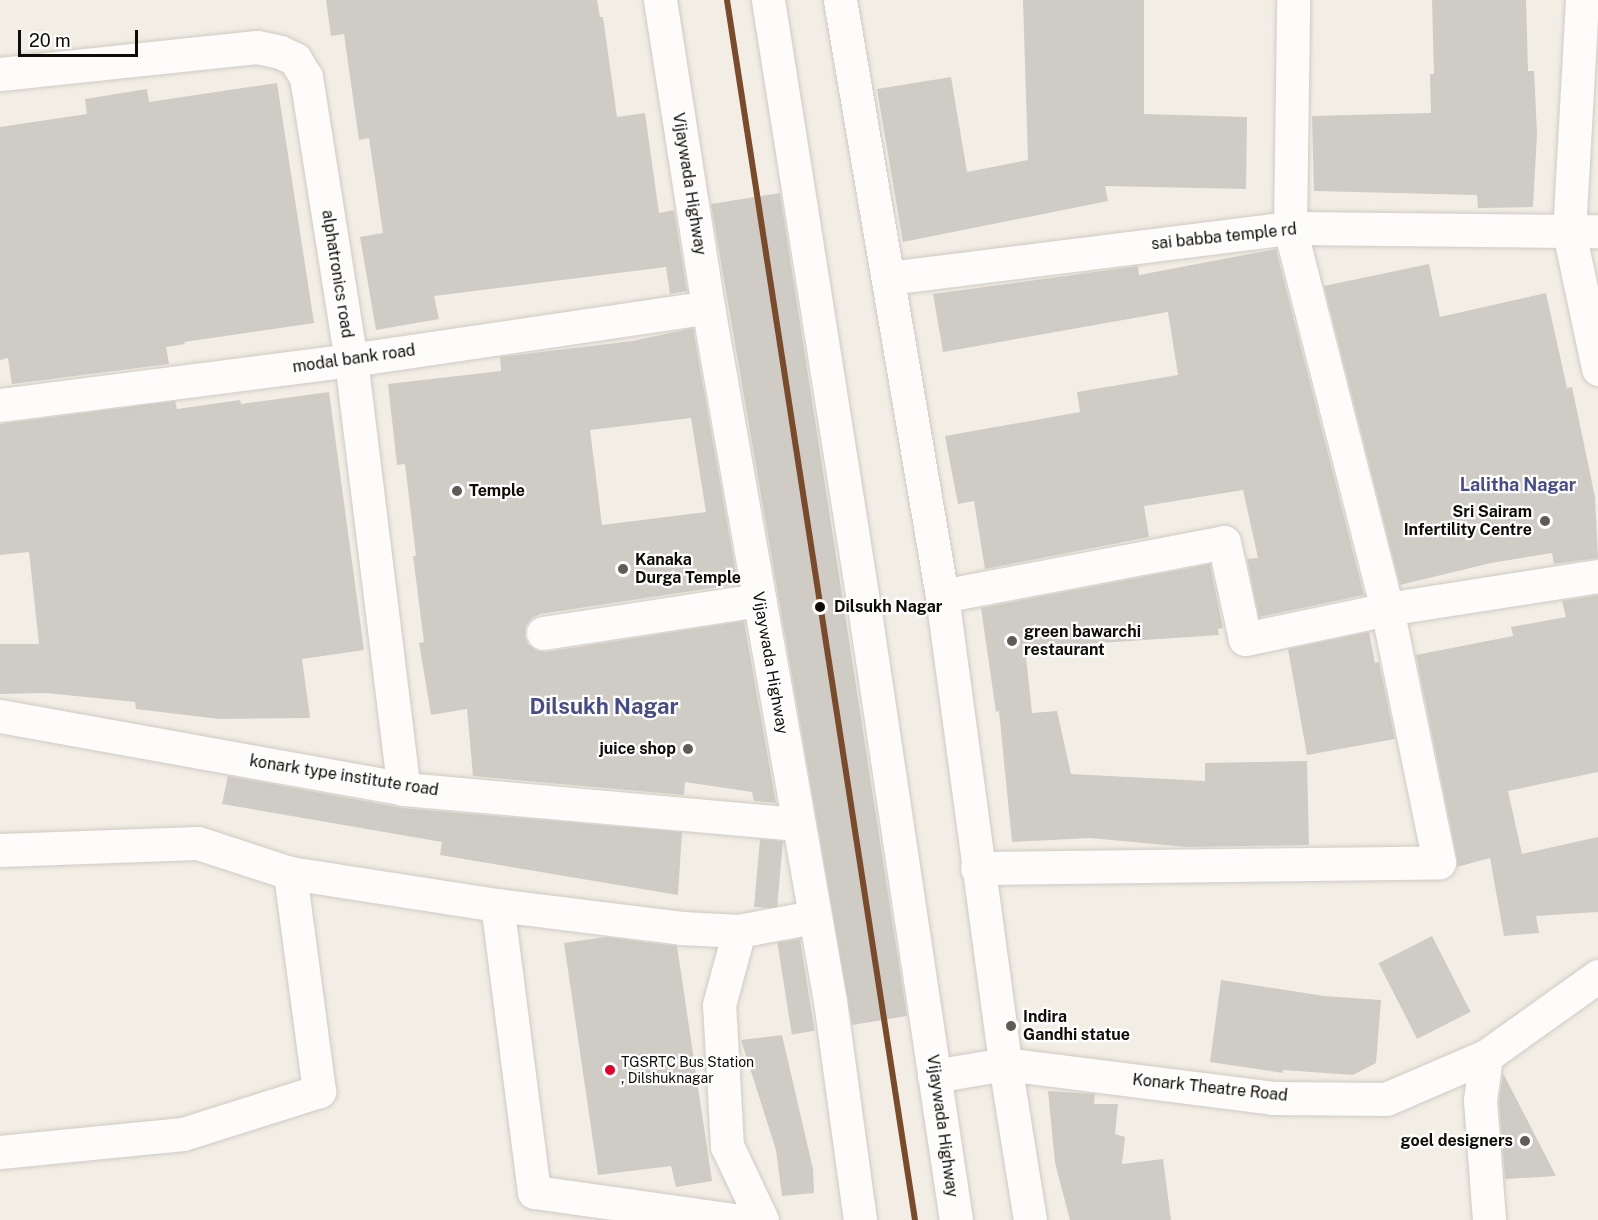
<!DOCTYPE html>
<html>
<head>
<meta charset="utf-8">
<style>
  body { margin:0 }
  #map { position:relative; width:1598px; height:1220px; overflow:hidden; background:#f3eee5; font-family:"Public Sans",sans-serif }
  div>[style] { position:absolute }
  .building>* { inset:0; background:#cfcbc5; transform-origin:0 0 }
  .roads { filter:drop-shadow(0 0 2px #cfcbc4) drop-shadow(0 0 2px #cfcbc4) }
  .minor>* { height:33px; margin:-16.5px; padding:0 16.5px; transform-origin:16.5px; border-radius:16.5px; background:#fdfcfb }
  .highway>* { height:33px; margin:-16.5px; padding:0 16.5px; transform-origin:16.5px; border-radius:16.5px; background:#fdfcfb }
  .metro-1>* { height:6px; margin:-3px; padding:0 3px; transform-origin:3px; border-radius:3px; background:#7a4b2a }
  .dots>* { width:16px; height:16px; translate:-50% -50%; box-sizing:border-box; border:3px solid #fefefe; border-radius:50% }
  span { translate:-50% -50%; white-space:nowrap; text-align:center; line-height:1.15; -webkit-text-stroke:4.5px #fefefe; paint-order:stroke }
  .bus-label { font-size:14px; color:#0f0c07 }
  .left { translate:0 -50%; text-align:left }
  .street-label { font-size:16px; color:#0f0c07 }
  .poi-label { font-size:16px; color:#0f0c07; font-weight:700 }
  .right { translate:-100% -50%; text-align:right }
  .stop-label { font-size:16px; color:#0f0c07; font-weight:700 }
  .neighbourhood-label { font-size:18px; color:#464c89; font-weight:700 }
  .district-label { font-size:22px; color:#464c89; font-weight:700 }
  .scale { position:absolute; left:18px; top:30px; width:120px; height:27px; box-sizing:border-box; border:3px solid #0f0c07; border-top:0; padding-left:8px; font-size:18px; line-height:21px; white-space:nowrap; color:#0f0c07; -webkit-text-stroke:4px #fefefe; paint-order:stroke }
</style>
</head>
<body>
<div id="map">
  <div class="building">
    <div style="clip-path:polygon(326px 0,597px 0,600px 17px,603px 17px,617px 117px,645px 113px,659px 213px,674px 210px,687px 291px,670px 294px,666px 267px,434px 296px,439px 319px,376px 330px,360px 237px,383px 233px,369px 138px,359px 140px,344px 34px,331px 36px)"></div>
    <div style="clip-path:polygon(1023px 0,1144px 0,1144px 114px,1247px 117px,1246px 189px,1105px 186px,1108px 201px,903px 242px,877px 89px,951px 77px,967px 172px,1028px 160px)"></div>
    <div style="clip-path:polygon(1432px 0,1526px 0,1528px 71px,1534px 71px,1537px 134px,1533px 207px,1478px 208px,1477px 195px,1314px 191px,1312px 116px,1431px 113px,1430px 74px,1434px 74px)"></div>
    <div style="clip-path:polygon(277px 83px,314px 323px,184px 342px,185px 344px,166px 347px,169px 364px,12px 384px,8px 358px,0 360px,0 127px,87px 114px,85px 99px,147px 89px,149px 102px)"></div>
    <div style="clip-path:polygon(780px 193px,907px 1016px,852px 1025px,711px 204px)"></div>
    <div style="clip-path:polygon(1276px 249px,1364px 595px,1259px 617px,1247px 559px,1258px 558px,1243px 490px,1144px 506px,1149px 537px,985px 569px,974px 501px,958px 504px,945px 436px,1080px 412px,1077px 392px,1178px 375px,1168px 312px,943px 352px,933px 294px,1138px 266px,1139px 275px)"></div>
    <div style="clip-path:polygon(1429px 264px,1440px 317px,1546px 293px,1567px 388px,1572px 387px,1595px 497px,1598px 558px,1554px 564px,1552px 553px,1491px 563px,1400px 585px,1324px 286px)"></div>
    <div style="clip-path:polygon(evenodd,693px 328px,738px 584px,540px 614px,532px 618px,526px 626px,525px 636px,528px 644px,536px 650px,546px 652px,744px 621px,776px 803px,754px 801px,752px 792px,685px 782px,684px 795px,473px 776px,467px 709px,431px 715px,419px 643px,424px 642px,413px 556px,416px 556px,405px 464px,397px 465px,388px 384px,501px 371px,500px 357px,633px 341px,693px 328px,691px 418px,706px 512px,602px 525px,590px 430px,691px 418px)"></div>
    <div style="clip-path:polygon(329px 392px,364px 650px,302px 659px,310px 718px,219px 719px,136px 709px,135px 702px,46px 693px,0 694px,0 644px,39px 644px,29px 552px,0 555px,0 424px,175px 401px,177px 409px,240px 400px,241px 404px)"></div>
    <div style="clip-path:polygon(1210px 564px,1223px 628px,1218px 629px,1219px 635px,1025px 648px,1032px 713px,1057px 711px,1071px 774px,1205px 781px,1205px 763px,1307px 761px,1309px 845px,1187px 847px,1090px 838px,1012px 842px,999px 711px,996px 712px,981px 608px)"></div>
    <div style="clip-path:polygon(1598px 595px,1598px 772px,1508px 791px,1522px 854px,1598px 837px,1598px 912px,1536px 916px,1539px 933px,1504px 936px,1490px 858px,1457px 867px,1457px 858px,1416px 655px,1513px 636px,1511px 627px,1566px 617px,1562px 601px)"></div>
    <div style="clip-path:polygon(1369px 632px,1375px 663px,1379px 662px,1395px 739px,1307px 755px,1288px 649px)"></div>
    <div style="clip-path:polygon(228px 776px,402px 808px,682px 832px,678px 895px,440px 855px,442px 842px,222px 804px)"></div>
    <div style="left:760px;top:839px;width:23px;height:68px;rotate:5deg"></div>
    <div style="left:1432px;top:936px;width:85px;height:60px;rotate:63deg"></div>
    <div style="clip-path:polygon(605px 937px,677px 946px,712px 1181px,676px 1187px,671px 1166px,598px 1175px,564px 943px)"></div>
    <div style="left:800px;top:939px;width:93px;height:23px;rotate:81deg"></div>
    <div style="clip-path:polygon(1221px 980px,1324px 996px,1381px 1000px,1376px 1063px,1353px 1075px,1283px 1070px,1283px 1073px,1210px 1062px)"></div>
    <div style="clip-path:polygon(782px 1035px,813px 1169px,814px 1193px,782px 1196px,776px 1150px,741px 1040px)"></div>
    <div style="clip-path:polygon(1503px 1073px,1556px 1176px,1505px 1179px,1499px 1101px)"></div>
    <div style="clip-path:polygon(1048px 1091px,1095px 1094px,1094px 1104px,1118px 1104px,1115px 1134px,1125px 1137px,1122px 1164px,1163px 1159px,1171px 1220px,1070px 1220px,1055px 1163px)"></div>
  </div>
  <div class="roads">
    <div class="minor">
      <div style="left:840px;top:0;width:605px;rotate:80.29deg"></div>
      <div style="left:942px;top:596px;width:472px;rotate:82.3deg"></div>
      <div style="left:1005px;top:1064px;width:158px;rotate:80.9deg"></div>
      <div style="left:1582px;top:0;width:232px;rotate:93.2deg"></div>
      <div style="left:1569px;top:232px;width:140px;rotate:78deg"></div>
      <div style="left:0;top:74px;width:258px;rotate:-6deg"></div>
      <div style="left:257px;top:47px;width:24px;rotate:12deg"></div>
      <div style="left:280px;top:52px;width:17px;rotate:25deg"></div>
      <div style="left:295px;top:59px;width:21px;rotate:59deg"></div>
      <div style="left:306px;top:77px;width:287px;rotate:81deg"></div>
      <div style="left:351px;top:360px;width:432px;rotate:83deg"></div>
      <div style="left:888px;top:278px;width:405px;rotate:-7.1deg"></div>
      <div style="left:1290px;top:228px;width:308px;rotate:0.6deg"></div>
      <div style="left:0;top:405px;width:354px;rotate:-7.3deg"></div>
      <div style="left:351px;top:360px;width:361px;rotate:-8.4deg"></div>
      <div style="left:942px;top:596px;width:287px;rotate:-10.8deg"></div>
      <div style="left:1224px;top:542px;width:99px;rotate:77.8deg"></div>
      <div style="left:1245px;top:639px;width:145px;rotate:-11.9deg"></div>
      <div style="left:1387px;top:609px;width:214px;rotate:-8.9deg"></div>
      <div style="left:543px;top:633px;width:219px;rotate:-8.7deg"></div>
      <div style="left:0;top:716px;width:411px;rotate:10.2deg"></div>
      <div style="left:404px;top:789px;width:396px;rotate:5.1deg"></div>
      <div style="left:0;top:850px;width:198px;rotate:-2deg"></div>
      <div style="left:198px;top:843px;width:97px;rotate:18.1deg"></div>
      <div style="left:290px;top:873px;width:209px;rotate:8.8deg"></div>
      <div style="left:977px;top:868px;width:462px;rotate:-0.7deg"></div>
      <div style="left:1439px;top:862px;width:258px;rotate:-101.6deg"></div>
      <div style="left:1387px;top:609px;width:393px;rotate:-104.3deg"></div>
      <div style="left:1290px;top:228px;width:228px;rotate:-89.2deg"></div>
      <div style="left:1486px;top:1056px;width:44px;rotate:97.8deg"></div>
      <div style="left:1480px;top:1100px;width:120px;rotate:85.7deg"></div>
      <div style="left:934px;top:1076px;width:72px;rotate:-9.6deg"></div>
      <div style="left:1005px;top:1064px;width:270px;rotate:7.2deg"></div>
      <div style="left:1273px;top:1098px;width:113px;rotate:0.5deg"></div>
      <div style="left:1386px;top:1099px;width:109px;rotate:-23.3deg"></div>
      <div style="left:1486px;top:1056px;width:138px;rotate:-35.5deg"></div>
      <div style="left:0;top:1152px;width:184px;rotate:-5.6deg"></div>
      <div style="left:183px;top:1134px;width:143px;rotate:-17.5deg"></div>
      <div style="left:319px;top:1091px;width:220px;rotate:-97.6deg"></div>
      <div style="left:734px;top:1220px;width:202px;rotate:-172deg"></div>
      <div style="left:534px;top:1192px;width:289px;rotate:-97.3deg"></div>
      <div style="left:497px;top:905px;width:186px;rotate:7.1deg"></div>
      <div style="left:682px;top:928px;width:57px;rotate:3deg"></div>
      <div style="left:762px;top:1220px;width:82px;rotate:-115.3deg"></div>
      <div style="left:727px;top:1146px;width:141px;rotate:-93.2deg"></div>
      <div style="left:719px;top:1005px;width:77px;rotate:-74.9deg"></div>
      <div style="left:739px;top:931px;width:75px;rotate:-10.7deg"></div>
    </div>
    <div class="highway">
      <div style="left:660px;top:0;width:311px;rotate:81.1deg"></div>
      <div style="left:708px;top:307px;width:705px;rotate:80.03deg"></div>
      <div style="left:830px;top:1001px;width:221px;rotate:82.2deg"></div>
      <div style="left:768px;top:0;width:634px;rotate:81.01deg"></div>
      <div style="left:867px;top:626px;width:601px;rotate:81.48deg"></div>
    </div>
  </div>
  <div class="metro-1">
    <div style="left:727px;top:0;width:1234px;rotate:81.24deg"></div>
  </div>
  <div class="dots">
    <div style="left:457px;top:491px;background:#5f5b55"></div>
    <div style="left:1545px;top:521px;background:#5f5b55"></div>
    <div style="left:623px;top:569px;background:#5f5b55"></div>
    <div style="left:820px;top:607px;background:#0f0c07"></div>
    <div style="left:1012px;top:641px;background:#5f5b55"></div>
    <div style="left:688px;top:749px;background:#5f5b55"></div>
    <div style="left:1011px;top:1026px;background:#5f5b55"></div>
    <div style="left:610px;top:1070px;background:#e4002b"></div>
    <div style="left:1525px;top:1141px;background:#5f5b55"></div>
  </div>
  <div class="bus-label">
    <span class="left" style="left:621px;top:1070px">TGSRTC Bus Station<br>, Dilshuknagar</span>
  </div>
  <div class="street-label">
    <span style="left:689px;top:184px;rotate:81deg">Vijaywada Highway</span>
    <span style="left:1224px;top:237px;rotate:-6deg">sai babba temple rd</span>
    <span style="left:337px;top:274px;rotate:81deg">alphatronics road</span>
    <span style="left:354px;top:359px;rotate:-8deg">modal bank road</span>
    <span style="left:770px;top:663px;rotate:80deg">Vijaywada Highway</span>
    <span style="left:344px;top:776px;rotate:9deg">konark type institute road</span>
    <span style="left:1210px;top:1088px;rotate:6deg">Konark Theatre Road</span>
    <span style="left:942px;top:1126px;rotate:82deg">Vijaywada Highway</span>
  </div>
  <div class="poi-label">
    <span class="left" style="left:469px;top:491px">Temple</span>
    <span class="right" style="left:1532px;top:521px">Sri Sairam<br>Infertility Centre</span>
    <span class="left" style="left:635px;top:569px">Kanaka<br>Durga Temple</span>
    <span class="left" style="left:1024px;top:641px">green bawarchi<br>restaurant</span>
    <span class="right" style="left:676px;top:749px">juice shop</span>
    <span class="left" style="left:1023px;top:1026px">Indira<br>Gandhi statue</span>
    <span class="right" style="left:1513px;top:1141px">goel designers</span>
  </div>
  <div class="stop-label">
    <span class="left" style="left:834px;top:607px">Dilsukh Nagar</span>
  </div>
  <div class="neighbourhood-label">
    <span style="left:1518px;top:485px">Lalitha Nagar</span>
  </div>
  <div class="district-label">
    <span style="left:604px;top:707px">Dilsukh Nagar</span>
  </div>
  <div class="scale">20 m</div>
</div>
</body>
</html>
